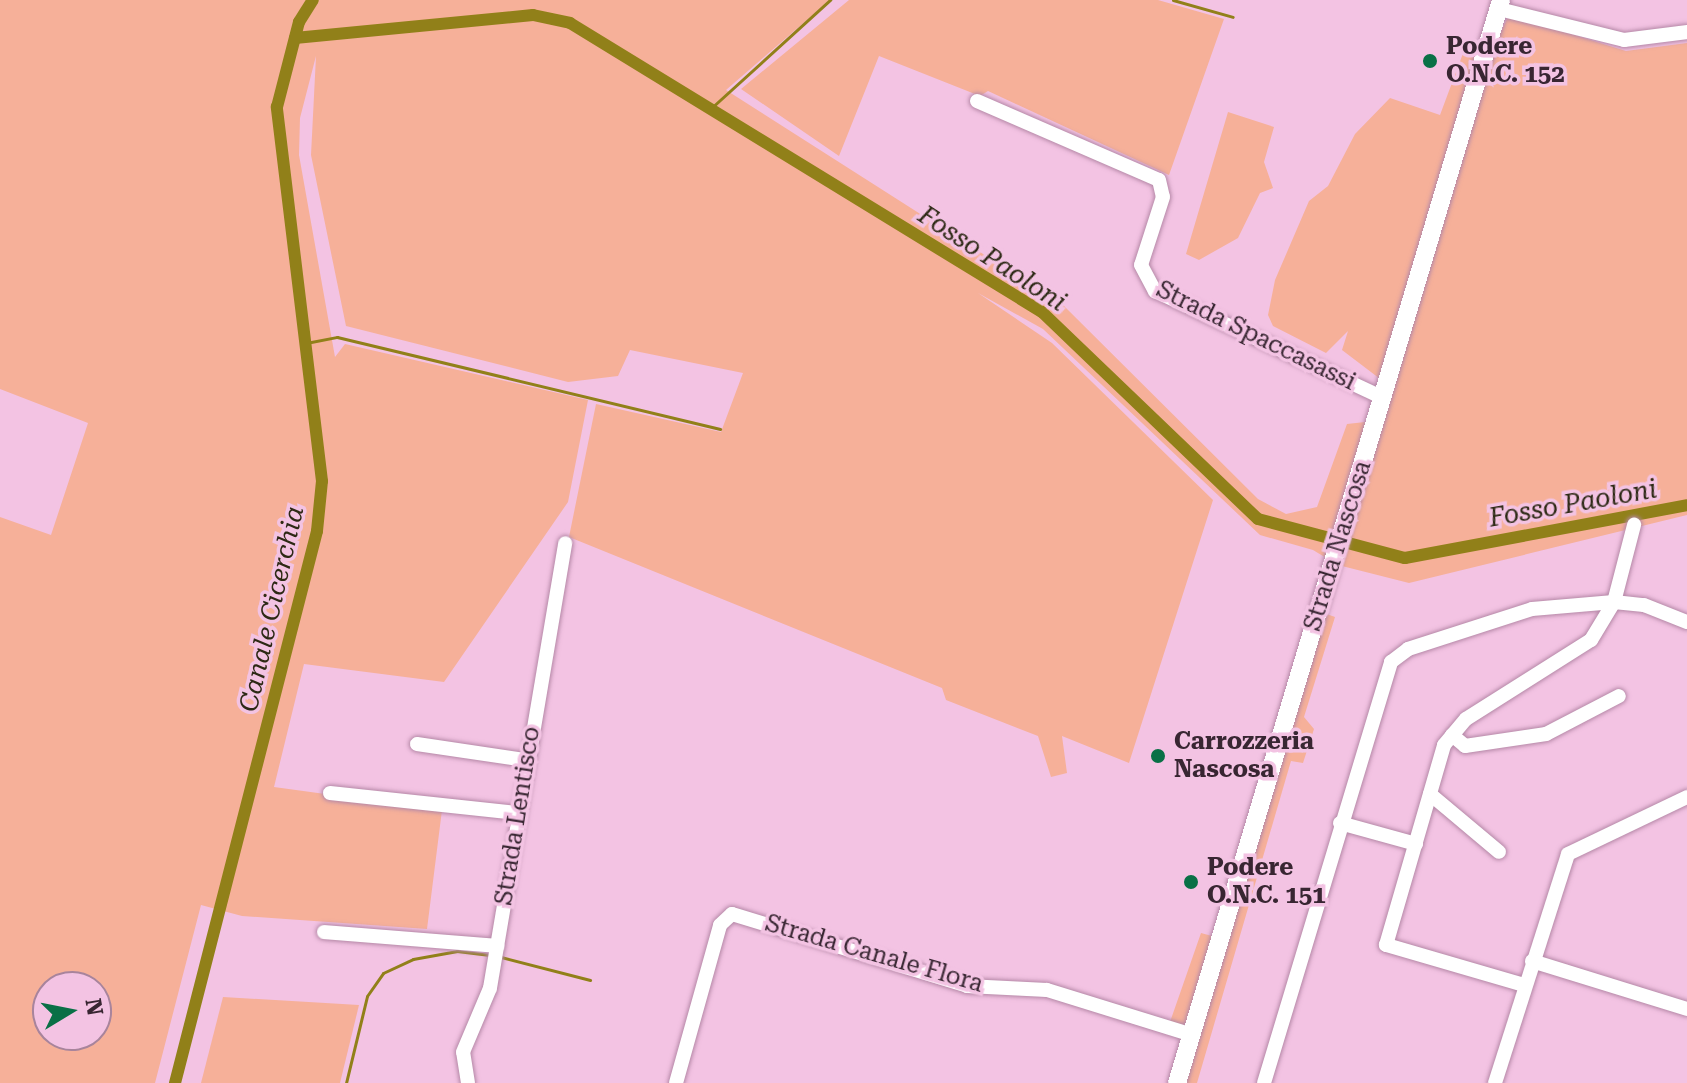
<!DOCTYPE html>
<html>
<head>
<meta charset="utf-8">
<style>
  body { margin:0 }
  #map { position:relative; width:1687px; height:1083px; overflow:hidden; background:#f3c3e3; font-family:"Roboto Serif",serif }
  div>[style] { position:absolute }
  .green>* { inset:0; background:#f6b099 }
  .stream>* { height:3px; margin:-1.5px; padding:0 1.5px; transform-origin:1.5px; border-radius:1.5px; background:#918019 }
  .canal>* { height:12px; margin:-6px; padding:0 6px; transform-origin:6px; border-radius:6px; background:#918019 }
  .roads { filter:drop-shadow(0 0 2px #b588a7) drop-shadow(0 0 2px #b588a7) }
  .street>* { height:14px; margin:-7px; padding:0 7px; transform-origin:7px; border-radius:7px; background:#fff }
  .secondary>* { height:18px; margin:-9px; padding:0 9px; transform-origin:9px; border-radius:9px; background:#fff }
  .dots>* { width:22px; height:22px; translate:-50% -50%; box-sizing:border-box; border:4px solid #f3c3e3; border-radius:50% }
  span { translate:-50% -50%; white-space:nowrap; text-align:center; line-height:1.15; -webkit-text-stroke:7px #f3c3e3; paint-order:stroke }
  .poi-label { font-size:24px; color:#382632; font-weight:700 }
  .left { translate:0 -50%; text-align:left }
  .street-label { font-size:24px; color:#382632 }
  .water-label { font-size:26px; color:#2d2915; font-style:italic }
  .north { position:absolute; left:32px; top:971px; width:80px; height:80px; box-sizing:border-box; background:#f3c3e3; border:2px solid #a8849c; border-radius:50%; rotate:80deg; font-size:22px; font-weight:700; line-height:32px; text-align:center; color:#382632 }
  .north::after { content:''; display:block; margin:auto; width:28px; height:36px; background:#097046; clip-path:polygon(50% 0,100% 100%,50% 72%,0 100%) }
</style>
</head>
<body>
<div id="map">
  <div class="green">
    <div style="clip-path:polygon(evenodd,0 0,830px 0,726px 90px,1063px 305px,1258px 499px,1286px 514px,1317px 507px,1347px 424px,1383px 420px,1392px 388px,1342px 350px,1348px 331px,1326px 353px,1273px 326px,1268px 315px,1275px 280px,1309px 201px,1328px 186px,1355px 134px,1390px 98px,1440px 115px,1465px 48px,1495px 44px,1509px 15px,1626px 51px,1687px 43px,1687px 515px,1409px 583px,1338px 565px,1313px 550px,1260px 535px,1043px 329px,978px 293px,1052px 343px,1213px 500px,1129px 763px,1062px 736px,1067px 773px,1051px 777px,1038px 736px,946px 700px,942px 688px,569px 537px,596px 404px,721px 432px,743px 373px,630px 350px,618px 376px,568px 382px,346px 326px,311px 155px,316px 56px,300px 118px,299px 155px,335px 357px,345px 344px,588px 400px,568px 502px,444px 682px,304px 664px,274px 787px,442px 810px,427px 929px,242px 916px,201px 905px,155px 1083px,0 1083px,0 517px,51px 535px,88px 423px,0 389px,0 0,48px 987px,96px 987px,96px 1035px,48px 1035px,48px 987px)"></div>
    <div style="clip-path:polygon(849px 0,1158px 0,1224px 19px,1169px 175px,988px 91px,980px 96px,879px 56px,839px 156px,741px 89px)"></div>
    <div style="clip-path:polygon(1228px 112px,1274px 127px,1264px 162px,1273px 188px,1260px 193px,1238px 238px,1199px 260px,1186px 254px)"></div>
    <div style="clip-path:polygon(1321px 612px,1335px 617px,1304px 717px,1314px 729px,1303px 763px,1291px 761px,1197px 1083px,1182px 1083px,1194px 1044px,1170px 1022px,1201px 933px,1223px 939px)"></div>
    <div style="clip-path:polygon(223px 997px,359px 1005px,340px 1083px,201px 1083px)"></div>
  </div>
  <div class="stream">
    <div style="left:1173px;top:0;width:62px;rotate:15.8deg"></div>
    <div style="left:709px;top:110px;width:164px;rotate:-42.3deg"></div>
    <div style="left:306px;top:343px;width:32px;rotate:-11deg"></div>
    <div style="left:337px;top:337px;width:394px;rotate:13.5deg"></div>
    <div style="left:501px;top:957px;width:92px;rotate:14.5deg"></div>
    <div style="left:346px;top:1083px;width:89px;rotate:-76.4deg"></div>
    <div style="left:367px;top:996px;width:28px;rotate:-55deg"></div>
    <div style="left:383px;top:973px;width:33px;rotate:-25deg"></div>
    <div style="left:413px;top:959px;width:45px;rotate:-10.3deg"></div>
    <div style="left:457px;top:951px;width:33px;rotate:7deg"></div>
  </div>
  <div class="canal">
    <div style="left:295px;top:38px;width:239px;rotate:-5.5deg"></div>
    <div style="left:533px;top:15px;width:38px;rotate:12deg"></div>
    <div style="left:570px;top:23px;width:553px;rotate:31.48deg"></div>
    <div style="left:1042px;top:312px;width:299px;rotate:43.8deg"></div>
    <div style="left:1258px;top:519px;width:152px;rotate:14.9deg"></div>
    <div style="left:1405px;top:558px;width:287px;rotate:-10.6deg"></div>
    <div style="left:175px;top:1083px;width:570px;rotate:-75.57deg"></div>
    <div style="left:317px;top:531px;width:50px;rotate:-84.3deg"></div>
    <div style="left:322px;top:481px;width:377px;rotate:-96.9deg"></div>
    <div style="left:277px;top:107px;width:88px;rotate:-75.5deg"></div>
    <div style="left:299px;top:22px;width:26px;rotate:-58deg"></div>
  </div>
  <div class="roads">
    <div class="street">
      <div style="left:1499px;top:9px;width:129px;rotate:13.9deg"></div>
      <div style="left:1624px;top:40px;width:64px;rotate:-7.2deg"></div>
      <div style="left:977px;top:101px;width:198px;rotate:23.5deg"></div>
      <div style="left:1159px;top:180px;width:17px;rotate:77deg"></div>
      <div style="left:1163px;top:197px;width:71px;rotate:107.9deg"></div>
      <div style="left:1141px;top:265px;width:30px;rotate:62deg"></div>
      <div style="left:1155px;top:291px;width:252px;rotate:25.1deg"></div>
      <div style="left:1452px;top:735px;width:17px;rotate:40deg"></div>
      <div style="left:1465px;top:746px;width:82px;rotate:-8.4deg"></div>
      <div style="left:1546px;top:734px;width:82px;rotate:-27.5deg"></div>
      <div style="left:417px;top:744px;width:110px;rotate:8.4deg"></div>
      <div style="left:330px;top:793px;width:188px;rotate:6.1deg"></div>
      <div style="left:1430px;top:794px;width:90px;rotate:40deg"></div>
      <div style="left:1340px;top:823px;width:79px;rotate:15.4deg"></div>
      <div style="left:324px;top:932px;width:174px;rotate:4.6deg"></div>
      <div style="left:1532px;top:961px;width:162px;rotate:17.2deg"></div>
      <div style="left:1524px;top:985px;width:144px;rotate:-163.8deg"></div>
      <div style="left:1386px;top:945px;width:208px;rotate:-73.8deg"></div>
      <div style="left:1444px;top:745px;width:34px;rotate:-50deg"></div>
      <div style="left:1466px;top:719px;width:148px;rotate:-32.3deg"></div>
      <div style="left:1591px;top:640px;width:44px;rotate:-58.8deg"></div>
      <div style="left:1614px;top:602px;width:80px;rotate:-75.4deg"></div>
      <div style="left:468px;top:1083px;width:31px;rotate:-99deg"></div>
      <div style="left:463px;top:1052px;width:69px;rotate:-67.1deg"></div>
      <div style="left:490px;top:988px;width:451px;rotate:-80.4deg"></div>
      <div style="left:676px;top:1083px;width:164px;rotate:-74.4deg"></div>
      <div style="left:720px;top:925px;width:16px;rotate:-43deg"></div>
      <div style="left:732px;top:914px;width:246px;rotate:17deg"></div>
      <div style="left:967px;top:986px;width:80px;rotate:2.9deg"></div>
      <div style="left:1047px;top:990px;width:152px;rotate:17.2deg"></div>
      <div style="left:1264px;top:1083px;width:440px;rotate:-73.2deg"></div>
      <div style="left:1391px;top:662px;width:21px;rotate:-37deg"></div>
      <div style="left:1408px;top:649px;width:130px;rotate:-17.9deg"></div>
      <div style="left:1532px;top:609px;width:82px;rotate:-4.9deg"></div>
      <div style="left:1614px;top:602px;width:30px;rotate:6deg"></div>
      <div style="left:1644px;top:605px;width:46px;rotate:21.6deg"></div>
      <div style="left:1495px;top:1083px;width:240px;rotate:-72.3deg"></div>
      <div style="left:1568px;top:854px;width:132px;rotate:-25.6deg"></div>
    </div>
    <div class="secondary">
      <div style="left:1177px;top:1083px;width:1130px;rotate:-73.34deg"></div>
    </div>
  </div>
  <div class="dots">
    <div style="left:1430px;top:61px;background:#097046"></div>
    <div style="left:1158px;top:756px;background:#097046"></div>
    <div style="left:1191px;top:882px;background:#097046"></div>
  </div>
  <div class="poi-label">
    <span class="left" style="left:1446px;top:61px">Podere<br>O.N.C. 152</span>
    <span class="left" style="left:1174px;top:756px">Carrozzeria<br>Nascosa</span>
    <span class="left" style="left:1207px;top:882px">Podere<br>O.N.C. 151</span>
  </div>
  <div class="street-label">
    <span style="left:1256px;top:336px;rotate:26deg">Strada Spaccasassi</span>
    <span style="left:1338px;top:546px;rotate:-73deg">Strada Nascosa</span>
    <span style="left:518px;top:816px;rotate:-81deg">Strada Lentisco</span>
    <span style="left:874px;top:954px;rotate:16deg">Strada Canale Flora</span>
  </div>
  <div class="water-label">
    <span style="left:992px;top:259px;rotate:33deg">Fosso Paoloni</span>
    <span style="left:1573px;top:504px;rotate:-10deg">Fosso Paoloni</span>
    <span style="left:272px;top:609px;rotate:-77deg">Canale Cicerchia</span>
  </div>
  <div class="north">N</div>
</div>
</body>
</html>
